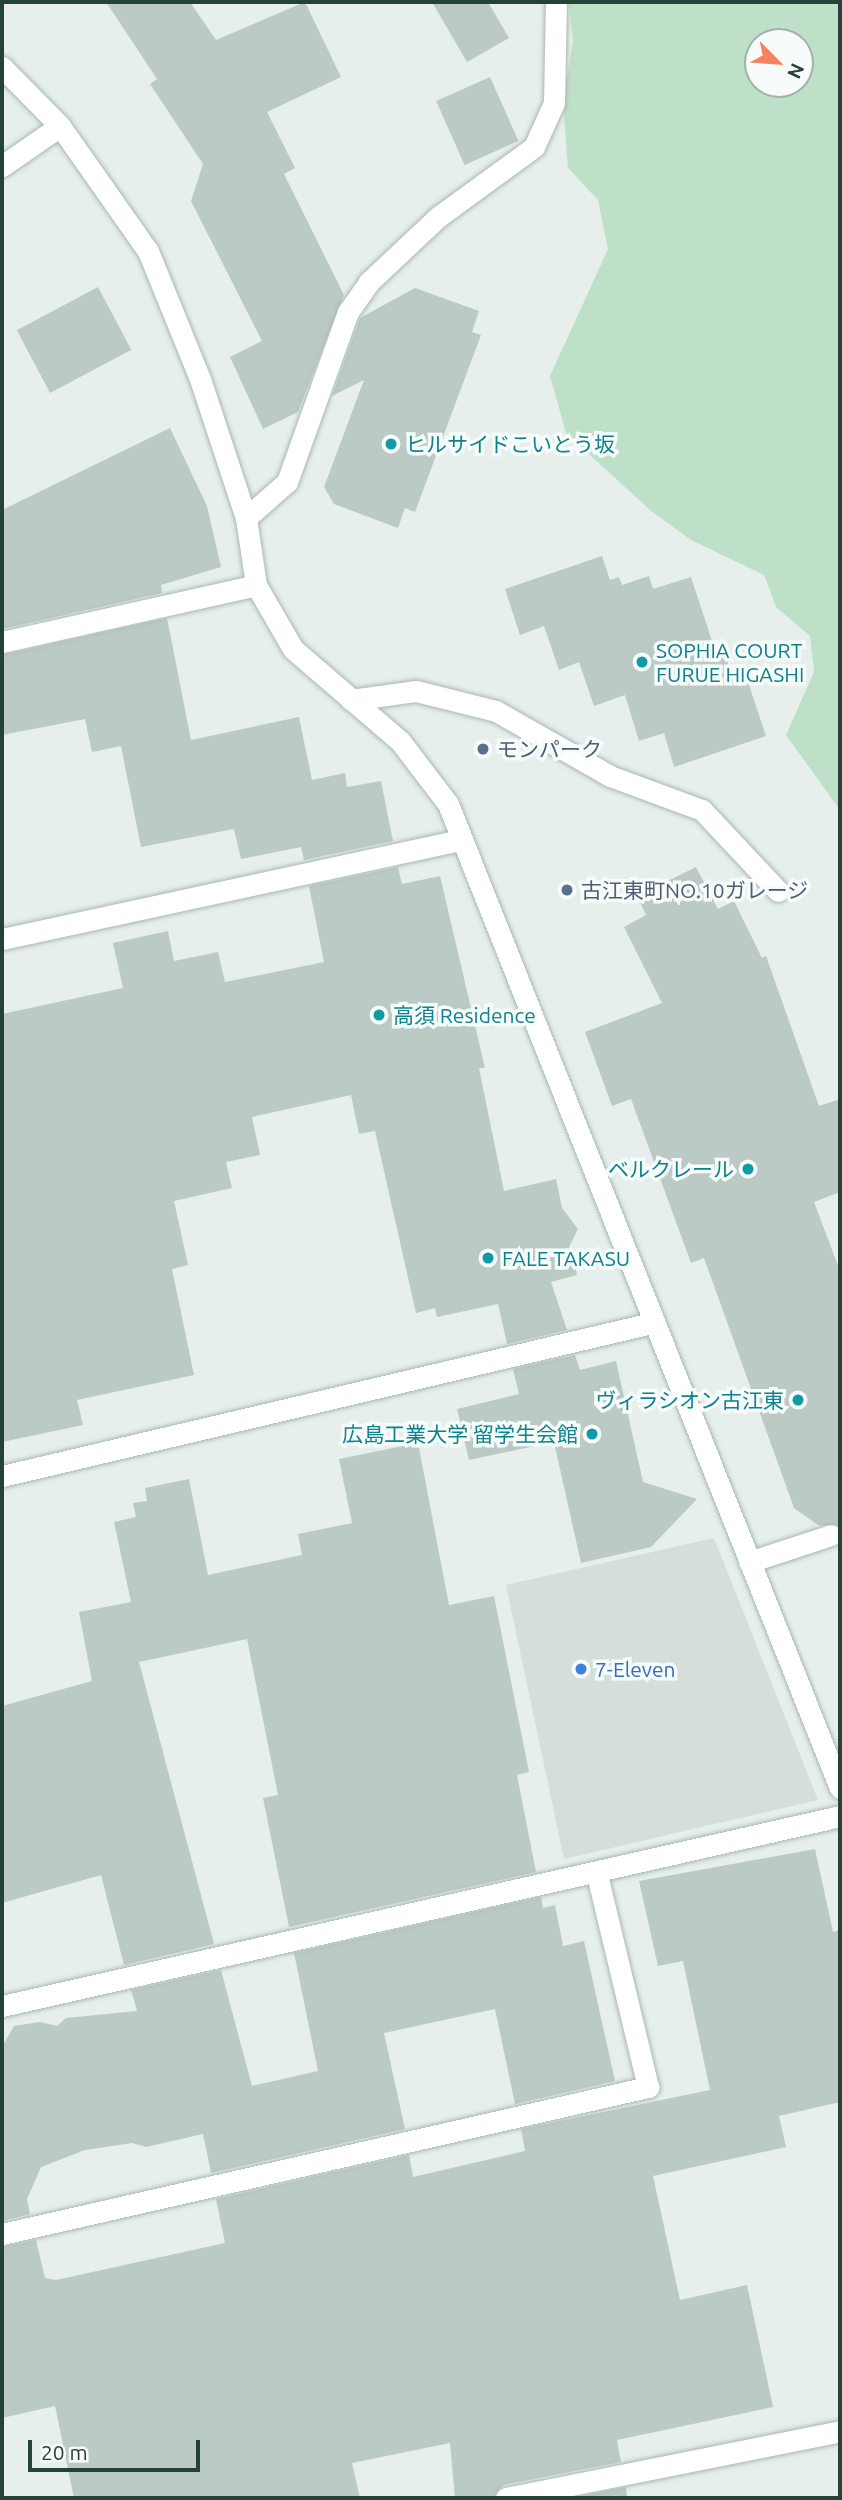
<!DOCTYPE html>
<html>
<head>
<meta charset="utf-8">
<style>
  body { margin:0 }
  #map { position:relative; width:842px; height:2500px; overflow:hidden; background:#e6efeb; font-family:Ubuntu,"Noto Sans JP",sans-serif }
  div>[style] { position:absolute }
  .built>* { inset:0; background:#d4dfda }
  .green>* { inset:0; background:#bfe0c8 }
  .building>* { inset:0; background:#bbcac4; transform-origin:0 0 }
  .roads { filter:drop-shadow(0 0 2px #a8b8b2) drop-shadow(0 0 2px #a8b8b2) }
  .service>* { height:21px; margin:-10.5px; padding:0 10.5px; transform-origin:10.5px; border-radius:10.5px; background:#fff }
  .minor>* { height:21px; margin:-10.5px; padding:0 10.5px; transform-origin:10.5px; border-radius:10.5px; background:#fff }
  .dots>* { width:19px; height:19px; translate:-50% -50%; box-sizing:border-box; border:4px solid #f7fbf9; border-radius:50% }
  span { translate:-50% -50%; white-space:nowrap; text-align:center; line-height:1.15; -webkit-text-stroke:7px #f7fbf9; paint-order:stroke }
  .culture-label { font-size:21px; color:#0d838f }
  .left { translate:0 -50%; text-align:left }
  .right { translate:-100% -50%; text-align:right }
  .service-label { font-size:21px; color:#4e5e75 }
  .shop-label { font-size:21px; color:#366cbe }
  .frame { position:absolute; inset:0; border:4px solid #24423a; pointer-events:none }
  .north { position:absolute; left:744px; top:28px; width:70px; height:70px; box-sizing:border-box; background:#f7fbf9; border:2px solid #a3b1ad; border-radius:50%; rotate:115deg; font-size:19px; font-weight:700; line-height:28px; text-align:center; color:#24423a }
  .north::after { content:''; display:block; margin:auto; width:24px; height:32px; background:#f4845f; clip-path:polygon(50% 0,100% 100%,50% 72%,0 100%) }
  .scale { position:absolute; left:28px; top:2440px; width:172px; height:32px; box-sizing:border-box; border:4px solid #24423a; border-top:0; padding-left:9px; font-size:21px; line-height:24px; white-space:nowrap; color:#24423a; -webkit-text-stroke:5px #f7fbf9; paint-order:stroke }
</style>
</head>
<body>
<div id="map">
  <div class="built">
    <div style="clip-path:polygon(714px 1538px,818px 1800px,564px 1859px,506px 1585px)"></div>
  </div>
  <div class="green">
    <div style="clip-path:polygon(evenodd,569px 2px,840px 2px,840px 810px,786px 735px,814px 672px,810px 636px,776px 607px,764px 575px,691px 540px,650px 510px,566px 433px,550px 376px,608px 249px,598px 200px,568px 168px,563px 103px,573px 41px,569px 2px,758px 42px,800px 42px,800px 84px,758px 84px,758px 42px)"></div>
  </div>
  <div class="building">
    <div style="clip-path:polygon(106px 2px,190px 2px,216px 40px,305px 2px,341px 77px,267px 112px,295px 168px,284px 174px,344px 295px,298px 412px,263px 429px,230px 357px,262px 341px,191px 201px,203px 164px,150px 84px,157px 79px)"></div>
    <div style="clip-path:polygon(432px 2px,488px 2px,509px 38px,467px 62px)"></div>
    <div style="left:490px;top:77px;width:70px;height:59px;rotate:66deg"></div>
    <div style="left:98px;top:287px;width:71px;height:92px;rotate:62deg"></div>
    <div style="clip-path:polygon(415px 288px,479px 311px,472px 332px,481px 335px,415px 512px,405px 508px,398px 528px,334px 504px,324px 487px,364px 380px,332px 396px,360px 318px)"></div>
    <div style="clip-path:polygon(170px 428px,207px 506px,221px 567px,161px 585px,162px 593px,2px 629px,2px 510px)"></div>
    <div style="clip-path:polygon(602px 556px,610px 580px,619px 577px,622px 585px,649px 576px,653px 589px,691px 577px,716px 653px,724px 650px,731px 674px,744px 670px,766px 736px,674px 767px,664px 733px,639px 741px,625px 695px,594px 706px,579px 662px,559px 670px,544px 626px,520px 635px,505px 589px)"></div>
    <div style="clip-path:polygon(167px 618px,191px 740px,299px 717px,312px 780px,345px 773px,347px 787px,381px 781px,393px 841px,304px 860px,301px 847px,241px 859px,234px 829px,141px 847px,121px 746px,92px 752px,85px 719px,2px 735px,2px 655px)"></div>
    <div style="clip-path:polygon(398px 867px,402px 884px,440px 876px,485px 1068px,479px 1068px,504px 1191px,556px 1179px,562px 1208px,578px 1229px,570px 1245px,577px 1275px,551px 1282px,567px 1330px,507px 1344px,498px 1304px,437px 1317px,435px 1308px,416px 1313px,375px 1131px,359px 1134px,351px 1095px,252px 1117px,260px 1155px,226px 1162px,232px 1188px,174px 1201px,188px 1265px,172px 1269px,194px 1375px,77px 1400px,83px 1425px,2px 1442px,2px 1014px,123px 988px,113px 943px,168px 931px,174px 961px,218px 952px,225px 982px,324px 962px,309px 886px)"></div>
    <div style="clip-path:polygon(696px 867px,718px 909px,734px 901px,762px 958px,766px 956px,819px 1106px,840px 1099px,840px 1192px,814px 1202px,840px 1271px,840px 1526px,818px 1525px,794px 1508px,704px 1258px,691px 1263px,631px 1099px,612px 1106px,585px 1032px,662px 1003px,624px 927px,646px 915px,637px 896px)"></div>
    <div style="clip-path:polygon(575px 1355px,580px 1370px,616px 1361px,643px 1482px,697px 1499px,651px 1547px,581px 1563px,554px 1442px,469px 1460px,457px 1409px,519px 1394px,513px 1369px)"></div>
    <div style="clip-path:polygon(418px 1443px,449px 1605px,494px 1596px,529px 1772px,517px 1775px,536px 1872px,289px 1927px,263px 1798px,278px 1795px,247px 1639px,139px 1662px,214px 1944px,124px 1965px,101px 1875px,2px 1903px,2px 1706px,92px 1681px,79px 1612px,131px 1602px,114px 1522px,136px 1517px,133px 1503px,147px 1501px,145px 1488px,189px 1479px,208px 1575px,302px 1555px,298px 1534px,352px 1523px,339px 1459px)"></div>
    <div style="clip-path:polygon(815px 1849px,833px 1932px,840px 1930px,840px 2102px,779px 2116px,786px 2147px,653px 2176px,680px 2300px,747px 2285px,773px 2407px,617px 2440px,621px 2462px,503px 2485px,493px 2498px,455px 2498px,450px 2443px,352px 2463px,360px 2498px,74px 2498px,55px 2406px,2px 2418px,2px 2247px,36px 2240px,45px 2278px,56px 2280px,225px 2243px,216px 2199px,409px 2155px,413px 2177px,525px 2151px,521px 2129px,710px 2090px,683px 1961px,658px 1966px,639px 1881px)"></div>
    <div style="clip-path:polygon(541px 1897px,543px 1908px,555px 1905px,563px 1946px,584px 1941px,615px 2081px,515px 2104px,495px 2009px,384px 2033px,405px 2129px,211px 2173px,203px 2134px,146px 2147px,132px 2143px,85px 2150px,41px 2167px,27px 2199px,30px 2214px,2px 2221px,2px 2047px,14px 2026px,40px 2022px,57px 2026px,66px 2018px,137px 2011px,131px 1990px,221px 1970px,252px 2086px,318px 2071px,294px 1953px)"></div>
    <div style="clip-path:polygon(626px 2487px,627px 2498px,571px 2498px)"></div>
  </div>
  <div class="roads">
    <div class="service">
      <div style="left:351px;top:700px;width:66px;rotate:-7.9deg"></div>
      <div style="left:416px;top:691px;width:82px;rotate:14deg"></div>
      <div style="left:496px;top:711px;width:131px;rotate:29.7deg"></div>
      <div style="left:610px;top:776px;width:98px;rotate:20.3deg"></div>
      <div style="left:702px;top:810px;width:111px;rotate:46.8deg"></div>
      <div style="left:749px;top:1562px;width:86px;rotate:-18.2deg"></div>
    </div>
    <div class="minor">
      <div style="left:2px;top:67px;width:83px;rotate:45.5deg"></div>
      <div style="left:60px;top:126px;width:153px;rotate:54.9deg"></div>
      <div style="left:148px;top:251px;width:138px;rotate:67.9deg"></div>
      <div style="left:200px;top:379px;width:146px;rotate:71.7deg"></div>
      <div style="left:246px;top:518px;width:68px;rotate:81.5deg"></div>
      <div style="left:256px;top:585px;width:74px;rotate:60deg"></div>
      <div style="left:293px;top:649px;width:141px;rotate:40.7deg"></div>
      <div style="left:400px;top:741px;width:79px;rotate:52.7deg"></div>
      <div style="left:448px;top:804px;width:1059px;rotate:68.28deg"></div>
      <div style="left:2px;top:166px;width:70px;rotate:-34.6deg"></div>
      <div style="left:246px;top:518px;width:55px;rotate:-41.3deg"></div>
      <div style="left:287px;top:482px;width:181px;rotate:-70.3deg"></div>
      <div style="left:348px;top:312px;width:37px;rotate:-55deg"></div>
      <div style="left:369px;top:282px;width:95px;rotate:-43.3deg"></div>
      <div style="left:438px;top:217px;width:119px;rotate:-36.1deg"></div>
      <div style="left:534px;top:147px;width:48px;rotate:-65.6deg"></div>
      <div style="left:554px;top:103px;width:101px;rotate:-88.9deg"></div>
      <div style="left:2px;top:642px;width:260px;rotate:-12.6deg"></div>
      <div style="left:2px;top:939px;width:470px;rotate:-12.2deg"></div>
      <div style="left:2px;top:1476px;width:668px;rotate:-13.25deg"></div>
      <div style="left:2px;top:2006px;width:859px;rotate:-12.77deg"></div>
      <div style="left:2px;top:2234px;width:663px;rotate:-12.82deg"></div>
      <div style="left:648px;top:2087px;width:219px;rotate:-103.5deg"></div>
      <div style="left:506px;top:2498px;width:341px;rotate:-11.3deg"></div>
    </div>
  </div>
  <div class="dots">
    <div style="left:391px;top:444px;background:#0f9aa8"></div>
    <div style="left:642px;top:662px;background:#0f9aa8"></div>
    <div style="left:483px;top:749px;background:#5c6f8a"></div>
    <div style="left:567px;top:890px;background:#5c6f8a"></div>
    <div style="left:379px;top:1015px;background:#0f9aa8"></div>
    <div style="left:748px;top:1169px;background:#0f9aa8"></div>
    <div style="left:488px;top:1258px;background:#0f9aa8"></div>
    <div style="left:798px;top:1400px;background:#0f9aa8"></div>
    <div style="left:592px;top:1434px;background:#0f9aa8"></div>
    <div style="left:581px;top:1669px;background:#3f7fe0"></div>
  </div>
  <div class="culture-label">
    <span class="left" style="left:405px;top:444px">ヒルサイドこいとう坂</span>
    <span class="left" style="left:656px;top:662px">SOPHIA COURT<br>FURUE HIGASHI</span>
    <span class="left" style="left:393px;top:1015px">高須 Residence</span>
    <span class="right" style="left:734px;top:1169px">ベルクレール</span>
    <span class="left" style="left:502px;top:1258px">FALE TAKASU</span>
    <span class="right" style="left:784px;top:1400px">ヴィラシオン古江東</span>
    <span class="right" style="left:578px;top:1434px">広島工業大学 留学生会館</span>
  </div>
  <div class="service-label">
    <span class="left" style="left:497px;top:749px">モンパーク</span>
    <span class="left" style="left:581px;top:890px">古江東町NO.10ガレージ</span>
  </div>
  <div class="shop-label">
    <span class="left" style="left:595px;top:1669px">7-Eleven</span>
  </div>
  <div class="frame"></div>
  <div class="north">N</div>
  <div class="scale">20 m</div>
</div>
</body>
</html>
